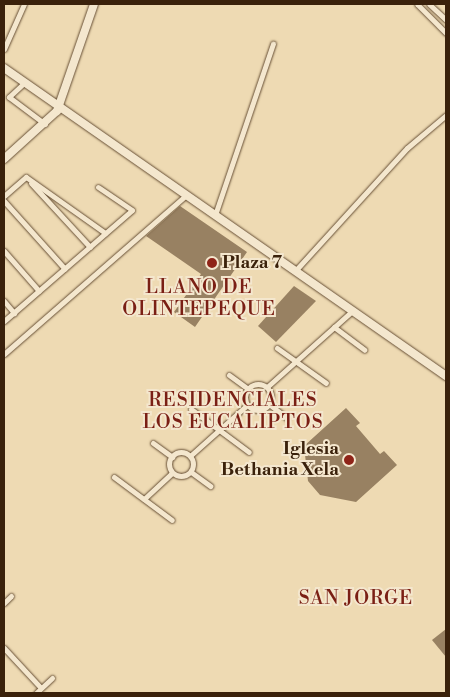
<!DOCTYPE html>
<html>
<head>
<meta charset="utf-8">
<style>
  body { margin:0 }
  #map { position:relative; width:450px; height:697px; overflow:hidden; background:#eedab3; font-family:"Libre Bodoni",serif }
  div>[style] { position:absolute }
  .building>* { inset:0; background:#988162 }
  .roads { filter:drop-shadow(0 0 1px #674f35) drop-shadow(0 0 1px #674f35) }
  .street>* { height:5px; margin:-2.5px; padding:0 2.5px; transform-origin:2.5px; border-radius:2.5px; background:#f4e7ce }
  .street>.ring { margin:-2.5px; padding:0; box-sizing:content-box; background:none; border:5px solid #f4e7ce; border-radius:50% }
  .secondary>* { height:8px; margin:-4px; padding:0 4px; transform-origin:4px; border-radius:4px; background:#f4e7ce }
  .dots>* { width:14px; height:14px; translate:-50% -50%; box-sizing:border-box; border:2px solid #f4e7ce; border-radius:50% }
  span { translate:-50% -50%; white-space:nowrap; text-align:center; line-height:1.15; -webkit-text-stroke:4px #f4e7ce; paint-order:stroke }
  .poi-label { font-size:18px; color:#3a210b; font-weight:700 }
  .left { translate:0 -50%; text-align:left }
  .right { translate:-100% -50%; text-align:right }
  .neighbourhood-label { font-size:19px; color:#7a1f14; letter-spacing:1px }
  .frame { position:absolute; inset:0; border:5px solid #3a210b; pointer-events:none }
</style>
</head>
<body>
<div id="map">
  <div class="building">
    <div style="clip-path:polygon(180px 206px,247px 252px,195px 327px,174px 312px,201px 274px,146px 236px)"></div>
    <div style="clip-path:polygon(294px 286px,316px 301px,276px 342px,258px 326px)"></div>
    <div style="clip-path:polygon(346px 408px,360px 423px,356px 426px,380px 454px,384px 451px,397px 465px,356px 502px,320px 495px,308px 481px,304px 446px)"></div>
    <div style="clip-path:polygon(446px 629px,446px 657px,432px 640px)"></div>
  </div>
  <div class="roads">
    <div class="street">
      <div style="left:417px;top:4px;width:41px;rotate:45deg"></div>
      <div style="left:429px;top:4px;width:23px;rotate:43deg"></div>
      <div style="left:4px;top:49px;width:49px;rotate:-66deg"></div>
      <div style="left:25px;top:82px;width:22px;rotate:137deg"></div>
      <div style="left:9px;top:97px;width:45px;rotate:36.9deg"></div>
      <div style="left:26px;top:177px;width:97px;rotate:35.3deg"></div>
      <div style="left:31px;top:183px;width:87px;rotate:47.3deg"></div>
      <div style="left:4px;top:196px;width:29px;rotate:-41deg"></div>
      <div style="left:4px;top:201px;width:91px;rotate:48.1deg"></div>
      <div style="left:215px;top:215px;width:181px;rotate:-71.3deg"></div>
      <div style="left:4px;top:251px;width:53px;rotate:48.8deg"></div>
      <div style="left:295px;top:271px;width:166px;rotate:-47.7deg"></div>
      <div style="left:407px;top:148px;width:51px;rotate:-40.2deg"></div>
      <div style="left:4px;top:301px;width:16px;rotate:50deg"></div>
      <div style="left:4px;top:321px;width:169px;rotate:-40.9deg"></div>
      <div style="left:132px;top:210px;width:41px;rotate:-145.9deg"></div>
      <div style="left:334px;top:327px;width:38px;rotate:37deg"></div>
      <div style="left:277px;top:348px;width:60px;rotate:35.5deg"></div>
      <div style="left:4px;top:354px;width:242px;rotate:-41.1deg"></div>
      <div style="left:229px;top:375px;width:22px;rotate:36deg"></div>
      <div class="ring" style="left:245px;top:384px;width:21px;height:21px"></div>
      <div style="left:267px;top:387px;width:114px;rotate:-41.8deg"></div>
      <div style="left:269px;top:404px;width:23px;rotate:38deg"></div>
      <div style="left:191px;top:409px;width:72px;rotate:36.6deg"></div>
      <div style="left:153px;top:443px;width:24px;rotate:36deg"></div>
      <div class="ring" style="left:169px;top:452px;width:19px;height:19px"></div>
      <div style="left:190px;top:456px;width:76px;rotate:-41.8deg"></div>
      <div style="left:191px;top:472px;width:24px;rotate:36deg"></div>
      <div style="left:114px;top:477px;width:72px;rotate:36.6deg"></div>
      <div style="left:144px;top:499px;width:38px;rotate:-43deg"></div>
      <div style="left:4px;top:603px;width:10px;rotate:-45deg"></div>
      <div style="left:4px;top:648px;width:54px;rotate:47.2deg"></div>
      <div style="left:36px;top:693px;width:22px;rotate:-43deg"></div>
    </div>
    <div class="secondary">
      <div style="left:4px;top:68px;width:539px;rotate:34.87deg"></div>
      <div style="left:4px;top:159px;width:72px;rotate:-42.2deg"></div>
      <div style="left:57px;top:111px;width:113px;rotate:-70.9deg"></div>
    </div>
  </div>
  <div class="dots">
    <div style="left:212px;top:263px;background:#8f2418"></div>
    <div style="left:349px;top:460px;background:#8f2418"></div>
  </div>
  <div class="poi-label">
    <span class="left" style="left:222px;top:263px">Plaza 7</span>
    <span class="right" style="left:339px;top:460px">Iglesia<br>Bethania Xela</span>
  </div>
  <div class="neighbourhood-label">
    <span style="left:199px;top:299px">LLANO DE<br>OLINTEPEQUE</span>
    <span style="left:233px;top:412px">RESIDENCIALES<br>LOS EUCALIPTOS</span>
    <span style="left:356px;top:599px">SAN JORGE</span>
  </div>
  <div class="frame"></div>
</div>
</body>
</html>
